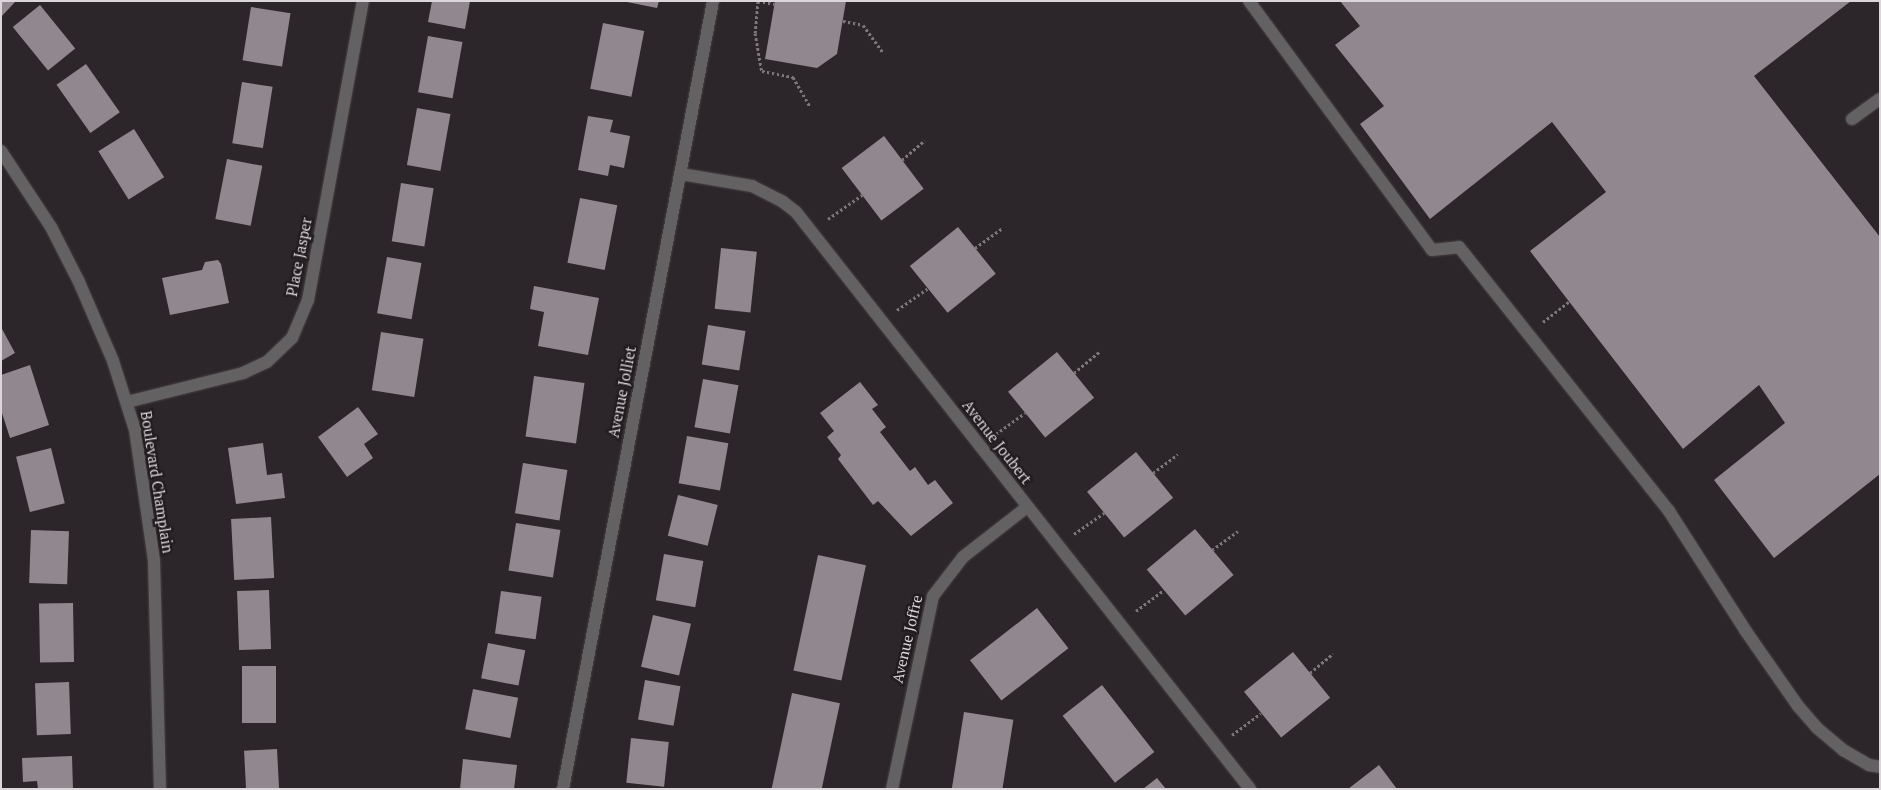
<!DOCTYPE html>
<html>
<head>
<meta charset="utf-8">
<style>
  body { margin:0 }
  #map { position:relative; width:1881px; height:790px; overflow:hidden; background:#2c252a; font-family:"PT Serif",serif }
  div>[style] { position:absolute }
  .building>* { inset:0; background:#90888e; transform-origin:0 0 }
  .path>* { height:3px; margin-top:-1.5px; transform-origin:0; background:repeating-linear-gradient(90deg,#7d777b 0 2.5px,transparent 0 5px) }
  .roads { filter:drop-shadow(0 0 1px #484146) drop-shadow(0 0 1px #484146) }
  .service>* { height:12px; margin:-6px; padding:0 6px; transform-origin:6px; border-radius:6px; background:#646163 }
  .minor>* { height:12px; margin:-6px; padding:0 6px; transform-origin:6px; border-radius:6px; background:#646163 }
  span { translate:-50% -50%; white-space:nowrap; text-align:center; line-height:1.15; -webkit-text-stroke:5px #221c20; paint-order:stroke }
  .street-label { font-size:15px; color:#dbd6da }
  .frame { position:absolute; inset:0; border:2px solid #dbd6da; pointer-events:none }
</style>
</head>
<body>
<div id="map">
  <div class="building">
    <div style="clip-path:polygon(1px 1px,16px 1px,1px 17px)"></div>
    <div style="clip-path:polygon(432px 1px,470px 1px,465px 29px,428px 22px)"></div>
    <div style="clip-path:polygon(622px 1px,659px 1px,657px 8px)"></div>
    <div style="clip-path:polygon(775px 1px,846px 1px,837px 54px,817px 68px,765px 59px)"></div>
    <div style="clip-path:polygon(1340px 1px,1851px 1px,1754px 76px,1880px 237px,1880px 474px,1774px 558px,1714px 480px,1785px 423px,1759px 385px,1683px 449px,1530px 251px,1606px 192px,1552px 122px,1430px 219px,1360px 124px,1384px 106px,1335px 45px,1360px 26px)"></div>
    <div style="left:40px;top:5px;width:56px;height:35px;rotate:51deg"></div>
    <div style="left:251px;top:7px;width:40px;height:54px;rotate:9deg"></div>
    <div style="left:603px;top:23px;width:42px;height:67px;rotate:11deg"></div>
    <div style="left:428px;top:36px;width:35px;height:57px;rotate:10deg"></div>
    <div style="left:86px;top:64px;width:59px;height:36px;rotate:55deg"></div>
    <div style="left:242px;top:82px;width:31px;height:62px;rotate:9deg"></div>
    <div style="left:417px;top:108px;width:34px;height:58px;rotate:10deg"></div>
    <div style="clip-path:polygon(588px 116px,613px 120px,610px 132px,630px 136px,624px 168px,610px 165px,608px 176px,578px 170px)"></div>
    <div style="left:134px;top:129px;width:57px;height:42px;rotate:58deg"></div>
    <div style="left:884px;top:136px;width:66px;height:53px;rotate:53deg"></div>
    <div style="left:227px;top:159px;width:36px;height:61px;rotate:11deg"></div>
    <div style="left:401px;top:183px;width:33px;height:59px;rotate:9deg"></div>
    <div style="left:580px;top:198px;width:38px;height:66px;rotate:11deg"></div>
    <div style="left:958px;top:227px;width:60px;height:62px;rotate:51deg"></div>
    <div style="left:721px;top:248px;width:36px;height:61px;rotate:6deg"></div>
    <div style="left:387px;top:257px;width:35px;height:57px;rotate:10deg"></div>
    <div style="clip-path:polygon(218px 260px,221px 264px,229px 303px,170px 315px,162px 278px,202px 270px,205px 262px)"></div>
    <div style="clip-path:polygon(534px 286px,599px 298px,588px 355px,538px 346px,544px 312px,530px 309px)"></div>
    <div style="left:708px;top:325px;width:38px;height:40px;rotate:9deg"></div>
    <div style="clip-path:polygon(1px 327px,15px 353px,1px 361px)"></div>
    <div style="left:381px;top:332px;width:43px;height:59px;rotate:9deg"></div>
    <div style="left:1057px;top:352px;width:59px;height:63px;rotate:51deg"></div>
    <div style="clip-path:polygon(30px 365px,49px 425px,10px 438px,1px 410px,1px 375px)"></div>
    <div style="left:534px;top:376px;width:51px;height:61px;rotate:8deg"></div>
    <div style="left:703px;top:379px;width:36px;height:49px;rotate:10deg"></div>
    <div style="clip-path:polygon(860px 382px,878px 405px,872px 409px,886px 427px,880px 432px,910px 471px,915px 467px,928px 485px,935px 480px,953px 503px,911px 536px,878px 501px,873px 505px,838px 459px,841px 455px,827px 437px,834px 431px,820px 413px)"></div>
    <div style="clip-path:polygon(358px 407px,378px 434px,364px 444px,373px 458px,347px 477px,318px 437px)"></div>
    <div style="left:687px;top:436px;width:42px;height:48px;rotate:10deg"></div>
    <div style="clip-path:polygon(263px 443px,267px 475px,282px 473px,285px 498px,236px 504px,228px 448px)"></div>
    <div style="left:51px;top:448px;width:57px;height:36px;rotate:76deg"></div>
    <div style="left:1136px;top:452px;width:59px;height:63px;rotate:51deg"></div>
    <div style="left:523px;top:463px;width:45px;height:51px;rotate:9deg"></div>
    <div style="left:678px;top:495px;width:41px;height:42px;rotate:14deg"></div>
    <div style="left:271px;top:517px;width:61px;height:40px;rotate:87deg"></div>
    <div style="left:516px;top:523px;width:45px;height:48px;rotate:9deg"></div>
    <div style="left:1195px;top:529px;width:60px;height:63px;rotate:50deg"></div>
    <div style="left:31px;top:530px;width:38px;height:53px;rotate:2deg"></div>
    <div style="left:664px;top:554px;width:40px;height:47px;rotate:10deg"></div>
    <div style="left:818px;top:555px;width:49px;height:118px;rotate:12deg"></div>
    <div style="left:269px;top:590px;width:59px;height:32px;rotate:88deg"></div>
    <div style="left:501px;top:591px;width:41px;height:43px;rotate:8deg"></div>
    <div style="left:73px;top:603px;width:59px;height:34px;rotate:89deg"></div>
    <div style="left:1037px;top:608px;width:51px;height:85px;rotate:52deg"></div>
    <div style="left:653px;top:615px;width:39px;height:53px;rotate:13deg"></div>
    <div style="left:488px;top:643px;width:38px;height:36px;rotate:11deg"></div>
    <div style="left:1293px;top:652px;width:59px;height:63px;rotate:51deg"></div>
    <div style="left:242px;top:666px;width:34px;height:57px"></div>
    <div style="left:645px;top:680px;width:36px;height:40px;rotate:10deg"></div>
    <div style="left:69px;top:682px;width:52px;height:34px;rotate:88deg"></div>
    <div style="left:1102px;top:685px;width:85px;height:50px;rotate:52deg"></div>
    <div style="left:473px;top:689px;width:46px;height:41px;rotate:11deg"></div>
    <div style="left:792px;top:693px;width:49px;height:98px;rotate:12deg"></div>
    <div style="left:964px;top:712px;width:50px;height:78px;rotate:9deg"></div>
    <div style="left:631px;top:738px;width:38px;height:45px;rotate:6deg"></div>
    <div style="left:277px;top:749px;width:40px;height:33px;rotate:87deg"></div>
    <div style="clip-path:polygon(72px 756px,73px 789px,38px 789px,37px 781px,23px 782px,22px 758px)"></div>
    <div style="clip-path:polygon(463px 759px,517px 765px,514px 789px,460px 789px)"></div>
    <div style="clip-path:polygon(1379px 765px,1397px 789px,1348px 789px)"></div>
    <div style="clip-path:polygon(1157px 778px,1166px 789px,1143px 789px)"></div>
  </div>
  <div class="path">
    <div style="left:758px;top:1px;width:32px;rotate:95deg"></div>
    <div style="left:755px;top:33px;width:39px;rotate:80deg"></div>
    <div style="left:762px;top:71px;width:32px;rotate:11deg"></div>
    <div style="left:793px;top:77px;width:34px;rotate:60deg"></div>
    <div style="left:758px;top:1px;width:17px;rotate:10deg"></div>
    <div style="left:843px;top:21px;width:20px;rotate:11deg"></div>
    <div style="left:863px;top:25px;width:34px;rotate:54deg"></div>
    <div style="left:902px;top:160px;width:30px;rotate:-41deg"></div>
    <div style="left:828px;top:219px;width:42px;rotate:-35.2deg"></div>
    <div style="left:975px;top:248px;width:34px;rotate:-36deg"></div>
    <div style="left:897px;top:310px;width:37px;rotate:-35deg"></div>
    <div style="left:1543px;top:322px;width:33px;rotate:-38deg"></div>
    <div style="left:1074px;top:373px;width:33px;rotate:-40deg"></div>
    <div style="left:996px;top:434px;width:36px;rotate:-36deg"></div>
    <div style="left:1153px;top:473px;width:31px;rotate:-37deg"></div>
    <div style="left:1074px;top:534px;width:37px;rotate:-35deg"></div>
    <div style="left:1212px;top:550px;width:32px;rotate:-36deg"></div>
    <div style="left:1136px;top:611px;width:35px;rotate:-37deg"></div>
    <div style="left:1310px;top:673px;width:30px;rotate:-40deg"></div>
    <div style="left:1232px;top:735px;width:36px;rotate:-37deg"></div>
  </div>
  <div class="roads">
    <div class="service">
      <div style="left:1249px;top:1px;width:309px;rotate:53.7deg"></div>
      <div style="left:1432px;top:250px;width:27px;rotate:-6deg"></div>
      <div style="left:1459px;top:247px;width:337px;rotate:51.5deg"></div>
      <div style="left:1669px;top:511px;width:141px;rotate:57.4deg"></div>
      <div style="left:1745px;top:630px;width:93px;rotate:55.1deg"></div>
      <div style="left:1798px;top:706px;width:29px;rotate:49deg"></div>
      <div style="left:1817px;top:728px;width:34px;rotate:40deg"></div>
      <div style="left:1843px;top:750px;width:30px;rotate:30deg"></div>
      <div style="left:1869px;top:765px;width:11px;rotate:10deg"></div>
      <div style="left:1852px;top:119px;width:34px;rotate:-36deg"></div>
    </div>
    <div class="minor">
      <div style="left:1px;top:151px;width:91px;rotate:56.7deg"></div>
      <div style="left:51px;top:227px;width:62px;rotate:63deg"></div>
      <div style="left:79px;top:282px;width:86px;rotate:66.7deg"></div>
      <div style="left:113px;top:361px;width:72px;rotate:72.3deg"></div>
      <div style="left:135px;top:430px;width:132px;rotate:81.7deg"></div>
      <div style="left:154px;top:561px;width:228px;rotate:88.5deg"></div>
      <div style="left:681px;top:174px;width:72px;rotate:9.6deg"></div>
      <div style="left:752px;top:186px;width:35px;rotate:27deg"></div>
      <div style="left:783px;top:202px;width:16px;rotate:38deg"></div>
      <div style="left:796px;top:212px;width:734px;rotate:51.8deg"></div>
      <div style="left:127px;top:402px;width:120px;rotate:-14deg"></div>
      <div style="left:243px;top:373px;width:26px;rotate:-25deg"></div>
      <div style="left:267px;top:362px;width:35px;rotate:-44deg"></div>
      <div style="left:292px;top:338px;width:41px;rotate:-67.2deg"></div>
      <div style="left:308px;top:300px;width:304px;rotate:-79.6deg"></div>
      <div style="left:563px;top:789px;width:802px;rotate:-79.22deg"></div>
      <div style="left:892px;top:789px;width:197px;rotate:-78deg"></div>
      <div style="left:933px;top:596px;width:49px;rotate:-52.4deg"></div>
      <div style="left:963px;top:557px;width:81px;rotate:-38deg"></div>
    </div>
  </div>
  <div class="street-label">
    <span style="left:299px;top:257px;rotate:-79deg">Place Jasper</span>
    <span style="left:622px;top:392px;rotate:-79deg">Avenue Jolliet</span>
    <span style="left:997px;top:442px;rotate:52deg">Avenue Joubert</span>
    <span style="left:157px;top:482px;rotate:81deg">Boulevard Champlain</span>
    <span style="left:907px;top:639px;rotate:-77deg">Avenue Joffre</span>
  </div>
  <div class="frame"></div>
</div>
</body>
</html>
